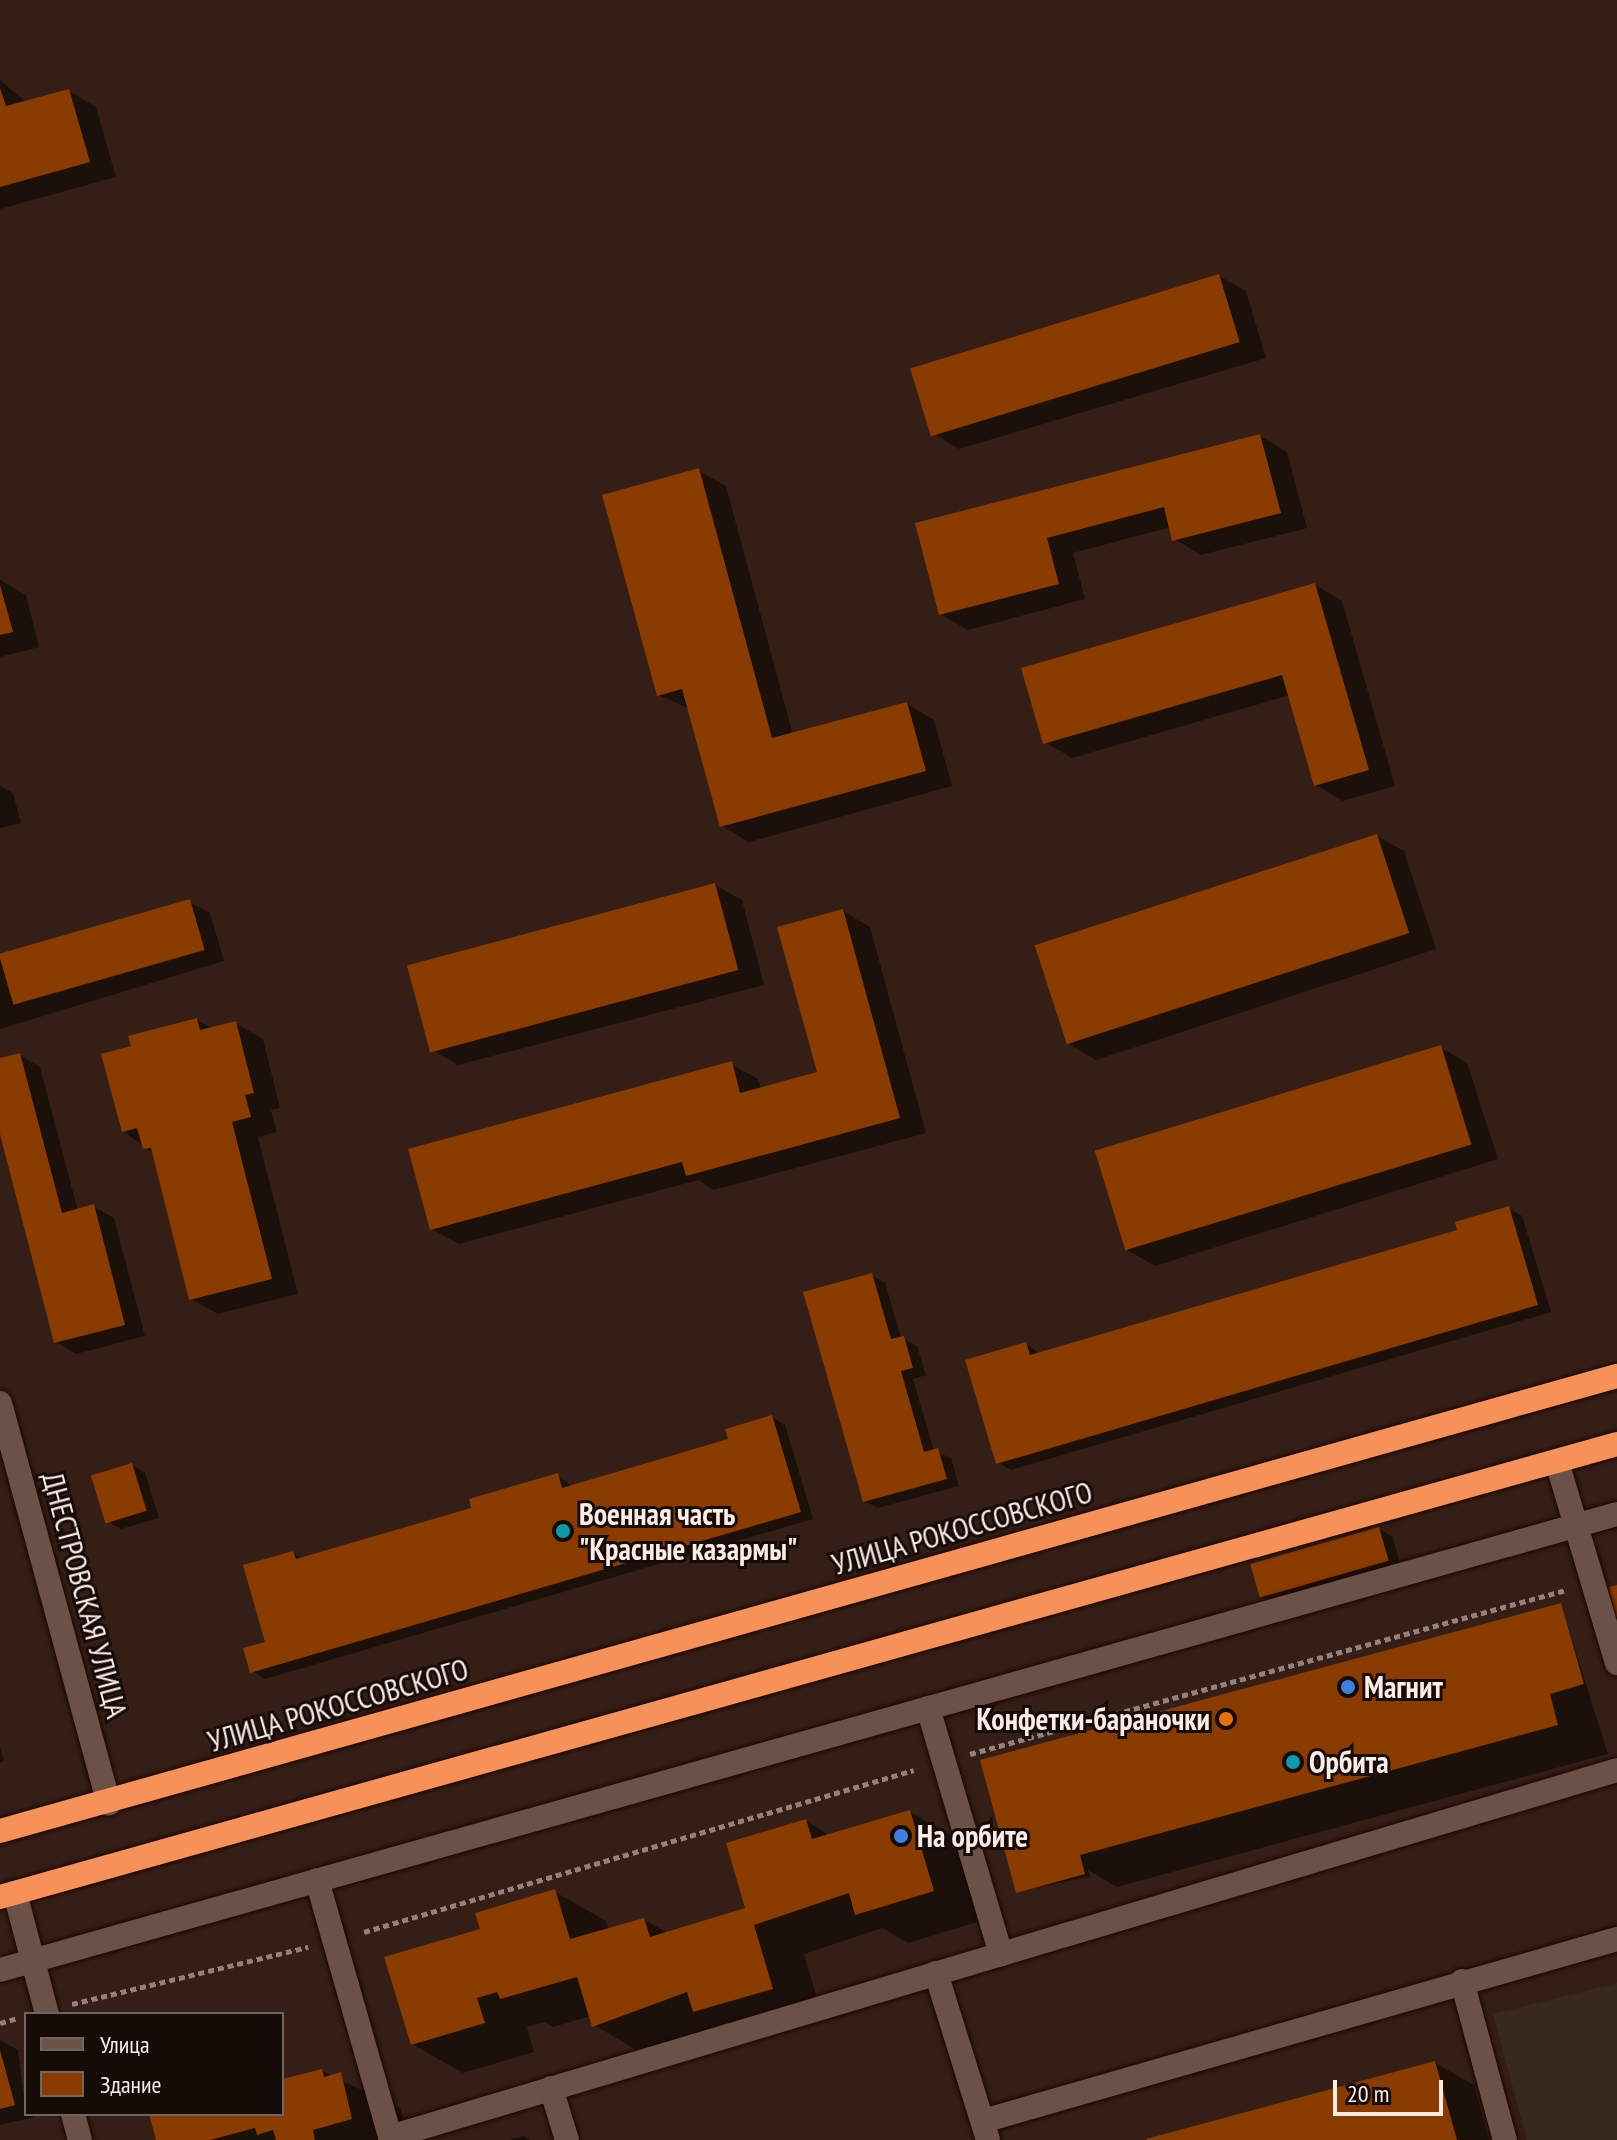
<!DOCTYPE html>
<html>
<head>
<meta charset="utf-8">
<style>
  body { margin:0 }
  #map { position:relative; width:1617px; height:2140px; overflow:hidden; background:#351e15; font-family:"PT Sans Narrow",sans-serif }
  div>[style] { position:absolute }
  .education>* { inset:0; background:#38281d }
  .shadow>* { inset:0; background:#0007 }
  .building>* { inset:0; background:#8a3b00; transform-origin:0 0 }
  .path>* { height:5px; margin-top:-2.5px; transform-origin:0; background:repeating-linear-gradient(90deg,#948179 0 6px,transparent 0 10px) }
  .roads { filter:drop-shadow(0 0 2px #1b0702) drop-shadow(0 0 2px #1b0702) }
  .minor>* { height:24px; margin:-12px; padding:0 12px; transform-origin:12px; border-radius:12px; background:#6b5147 }
  .highway>* { height:24px; margin:-12px; padding:0 12px; transform-origin:12px; border-radius:12px; background:#f7915a }
  .dots>* { width:22px; height:22px; translate:-50% -50%; box-sizing:border-box; border:4px solid #150b07; border-radius:50% }
  span { translate:-50% -50%; white-space:nowrap; text-align:center; line-height:1.15; -webkit-text-stroke:6px #150b07; paint-order:stroke }
  .poi-label { font-size:30px; color:#fcece6; font-weight:700 }
  .left { translate:0 -50%; text-align:left }
  .right { translate:-100% -50%; text-align:right }
  .street-label { font-size:30px; color:#fcece6 }
  .legend { position:absolute; left:24px; top:2012px; width:260px; height:104px; box-sizing:border-box; background:#150b07; border:2px solid #716560; margin:0; padding:10px 14px; list-style:none; font-size:24px; color:#fcece6 }
  .legend li { display:flex; align-items:center; gap:16px; height:40px }
  .legend b { width:40px; border:2px solid #716560 }
  .scale { position:absolute; left:1333px; top:2080px; width:110px; height:36px; box-sizing:border-box; border:4px solid #fcece6; border-top:0; padding-left:10px; font-size:24px; line-height:28px; white-space:nowrap; color:#fcece6; -webkit-text-stroke:6px #150b07; paint-order:stroke }
</style>
</head>
<body>
<div id="map">
  <div class="education">
    <div style="clip-path:polygon(1617px 1983px,1617px 2140px,1527px 2140px,1493px 2014px)"></div>
  </div>
  <div class="shadow">
    <div style="clip-path:polygon(0 80px,27px 103px,69px 91px,96px 107px,116px 177px,0 209px)"></div>
    <div style="clip-path:polygon(1219px 276px,1246px 291px,1266px 358px,959px 449px,932px 433px)"></div>
    <div style="clip-path:polygon(1260px 436px,1287px 452px,1307px 528px,1201px 555px,1174px 539px,1171px 527px,1073px 553px,1085px 599px,968px 630px,940px 614px,917px 524px)"></div>
    <div style="clip-path:polygon(699px 471px,726px 486px,793px 735px,907px 704px,934px 720px,952px 786px,749px 842px,722px 826px,690px 709px,659px 695px)"></div>
    <div style="clip-path:polygon(0 580px,26px 595px,39px 647px,0 657px)"></div>
    <div style="clip-path:polygon(1315px 585px,1342px 601px,1395px 786px,1343px 801px,1316px 785px,1290px 695px,1072px 758px,1045px 742px)"></div>
    <div style="clip-path:polygon(0 786px,13px 793px,21px 823px,0 828px)"></div>
    <div style="clip-path:polygon(1377px 836px,1404px 851px,1436px 949px,1096px 1060px,1069px 1044px)"></div>
    <div style="clip-path:polygon(715px 885px,742px 900px,764px 985px,458px 1065px,431px 1049px)"></div>
    <div style="clip-path:polygon(189px 902px,210px 913px,224px 961px,0 1029px,0 959px)"></div>
    <div style="clip-path:polygon(843px 911px,870px 927px,926px 1133px,714px 1190px,698px 1180px,459px 1244px,432px 1229px,731px 1064px,758px 1079px,761px 1089px,819px 1074px)"></div>
    <div style="clip-path:polygon(197px 1020px,213px 1029px,235px 1023px,263px 1039px,280px 1108px,271px 1110px,277px 1132px,258px 1137px,298px 1294px,218px 1314px,191px 1299px,154px 1154px,123px 1131px,133px 1048px)"></div>
    <div style="clip-path:polygon(1440px 1047px,1467px 1063px,1498px 1159px,1155px 1266px,1127px 1250px)"></div>
    <div style="clip-path:polygon(20px 1055px,40px 1067px,78px 1211px,94px 1207px,114px 1218px,145px 1336px,76px 1354px,56px 1342px,0 1126px,0 1060px)"></div>
    <div style="clip-path:polygon(1508px 1208px,1522px 1216px,1551px 1312px,1011px 1470px,997px 1462px,1026px 1344px,1040px 1354px,1460px 1232px)"></div>
    <div style="clip-path:polygon(871px 1275px,885px 1283px,901px 1338px,917px 1346px,926px 1375px,913px 1379px,934px 1451px,951px 1458px,959px 1486px,878px 1508px,864px 1501px)"></div>
    <div style="clip-path:polygon(772px 1417px,785px 1425px,813px 1519px,265px 1679px,252px 1671px,268px 1643px,292px 1553px,303px 1559px,474px 1509px,558px 1475px,573px 1487px,730px 1441px)"></div>
    <div style="clip-path:polygon(132px 1465px,145px 1473px,159px 1518px,121px 1529px,107px 1521px)"></div>
    <div style="clip-path:polygon(1379px 1529px,1393px 1537px,1401px 1569px,1275px 1604px,1262px 1596px)"></div>
    <div style="clip-path:polygon(1561px 1605px,1608px 1754px,1117px 1887px,1088px 1870px,1090px 1877px,1018px 1891px,982px 1762px)"></div>
    <div style="clip-path:polygon(0 1747px,4px 1761px,0 1763px)"></div>
    <div style="clip-path:polygon(910px 1812px,961px 1841px,984px 1920px,908px 1943px,882px 1928px,804px 1954px,823px 2018px,645px 2055px,594px 2025px,591px 2016px,553px 2027px,544px 2022px,527px 2027px,534px 2052px,463px 2073px,412px 2044px,482px 1930px,555px 1892px,606px 1921px,609px 1930px,644px 1920px,668px 1933px,748px 1910px,806px 1821px,830px 1836px)"></div>
    <div style="clip-path:polygon(0 2040px,18px 2050px,26px 2114px,35px 2117px,0 2125px)"></div>
    <div style="clip-path:polygon(1435px 2063px,1474px 2085px,1489px 2140px,1151px 2140px)"></div>
    <div style="clip-path:polygon(322px 2071px,401px 2109px,408px 2140px,158px 2140px,151px 2114px,282px 2114px,282px 2081px)"></div>
    <div style="clip-path:polygon(524px 2136px,531px 2140px,509px 2140px)"></div>
  </div>
  <div class="building">
    <div style="clip-path:polygon(0 88px,6px 106px,69px 89px,90px 162px,0 187px)"></div>
    <div style="left:1219px;top:274px;width:71px;height:323px;rotate:73deg"></div>
    <div style="clip-path:polygon(1260px 434px,1281px 513px,1172px 541px,1164px 507px,1047px 538px,1059px 584px,939px 615px,915px 523px)"></div>
    <div style="clip-path:polygon(699px 468px,772px 738px,907px 702px,926px 771px,720px 827px,682px 689px,657px 696px,602px 495px)"></div>
    <div style="clip-path:polygon(1315px 583px,1369px 770px,1314px 786px,1282px 675px,1043px 744px,1021px 668px)"></div>
    <div style="clip-path:polygon(0 585px,13px 632px,0 635px)"></div>
    <div style="left:1377px;top:834px;width:104px;height:360px;rotate:72deg"></div>
    <div style="left:715px;top:883px;width:90px;height:319px;rotate:75deg"></div>
    <div style="left:190px;top:899px;width:53px;height:199px;rotate:74deg"></div>
    <div style="clip-path:polygon(843px 909px,900px 1118px,686px 1176px,682px 1162px,430px 1230px,408px 1149px,732px 1061px,740px 1093px,817px 1072px,777px 927px)"></div>
    <div style="clip-path:polygon(197px 1018px,200px 1030px,236px 1021px,254px 1093px,245px 1095px,251px 1117px,232px 1122px,272px 1279px,189px 1300px,151px 1148px,143px 1149px,137px 1128px,122px 1132px,101px 1054px,131px 1046px,128px 1036px)"></div>
    <div style="left:1441px;top:1045px;width:104px;height:362px;rotate:73deg"></div>
    <div style="clip-path:polygon(20px 1053px,62px 1213px,94px 1204px,125px 1325px,54px 1343px,0 1134px,0 1058px)"></div>
    <div style="clip-path:polygon(1509px 1206px,1538px 1305px,996px 1464px,965px 1360px,1026px 1342px,1030px 1355px,1457px 1230px,1455px 1222px)"></div>
    <div style="clip-path:polygon(872px 1273px,891px 1339px,904px 1336px,913px 1368px,901px 1371px,924px 1452px,938px 1448px,947px 1479px,863px 1502px,803px 1292px)"></div>
    <div style="clip-path:polygon(772px 1415px,801px 1512px,250px 1673px,243px 1648px,265px 1642px,243px 1565px,293px 1551px,296px 1559px,471px 1508px,469px 1499px,558px 1473px,562px 1488px,728px 1439px,725px 1429px)"></div>
    <div style="left:132px;top:1463px;width:50px;height:43px;rotate:73deg"></div>
    <div style="left:1379px;top:1527px;width:35px;height:134px;rotate:74deg"></div>
    <div style="clip-path:polygon(1617px 1585px,1617px 1617px,1616px 1617px,1608px 1587px)"></div>
    <div style="clip-path:polygon(1561px 1603px,1584px 1684px,1550px 1694px,1558px 1725px,1080px 1855px,1085px 1874px,1016px 1893px,980px 1760px)"></div>
    <div style="clip-path:polygon(910px 1810px,934px 1891px,855px 1915px,849px 1893px,754px 1925px,773px 1989px,693px 2012px,687px 1992px,592px 2027px,577px 1977px,500px 1999px,497px 1992px,477px 1998px,485px 2023px,411px 2045px,384px 1957px,480px 1929px,475px 1913px,555px 1889px,570px 1939px,644px 1918px,650px 1937px,745px 1908px,726px 1843px,806px 1819px,812px 1839px)"></div>
    <div style="clip-path:polygon(0 2050px,15px 2105px,0 2109px)"></div>
    <div style="clip-path:polygon(1435px 2061px,1457px 2140px,1147px 2140px,1146px 2139px)"></div>
    <div style="clip-path:polygon(322px 2069px,324px 2077px,341px 2072px,352px 2119px,313px 2130px,315px 2140px,276px 2140px,273px 2130px,257px 2135px,255px 2128px,210px 2140px,156px 2140px,149px 2114px,282px 2114px,282px 2079px)"></div>
  </div>
  <div class="path">
    <div style="left:970px;top:1754px;width:618px;rotate:-15.39deg"></div>
    <div style="left:364px;top:1932px;width:573px;rotate:-16.41deg"></div>
    <div style="left:72px;top:2004px;width:243px;rotate:-13.6deg"></div>
    <div style="left:0;top:2023px;width:18px;rotate:-16deg"></div>
  </div>
  <div class="roads">
    <div class="minor">
      <div style="left:0;top:1403px;width:415px;rotate:74.8deg"></div>
      <div style="left:1557px;top:1462px;width:210px;rotate:73.4deg"></div>
      <div style="left:928px;top:1708px;width:257px;rotate:73.5deg"></div>
      <div style="left:317px;top:1880px;width:267px;rotate:74.1deg"></div>
      <div style="left:390px;top:2137px;width:1281px;rotate:-16.65deg"></div>
      <div style="left:15px;top:1893px;width:125px;rotate:75.2deg"></div>
      <div style="left:0;top:1970px;width:1680px;rotate:-15.75deg"></div>
      <div style="left:936px;top:1973px;width:175px;rotate:72.7deg"></div>
      <div style="left:1462px;top:1981px;width:165px;rotate:74.9deg"></div>
      <div style="left:551px;top:2088px;width:54px;rotate:72.9deg"></div>
      <div style="left:73px;top:2114px;width:27px;rotate:75deg"></div>
      <div style="left:983px;top:2121px;width:660px;rotate:-16.02deg"></div>
    </div>
    <div class="highway">
      <div style="left:0;top:1831px;width:1680px;rotate:-15.72deg"></div>
      <div style="left:0;top:1897px;width:1679px;rotate:-15.65deg"></div>
    </div>
  </div>
  <div class="dots">
    <div style="left:563px;top:1531px;background:#0f9aa8"></div>
    <div style="left:1348px;top:1687px;background:#3f7fe0"></div>
    <div style="left:1226px;top:1719px;background:#e8710a"></div>
    <div style="left:1293px;top:1762px;background:#0f9aa8"></div>
    <div style="left:901px;top:1836px;background:#3f7fe0"></div>
  </div>
  <div class="poi-label">
    <span class="left" style="left:579px;top:1531px">Военная часть<br>"Красные казармы"</span>
    <span class="left" style="left:1364px;top:1687px">Магнит</span>
    <span class="right" style="left:1210px;top:1719px">Конфетки-бараночки</span>
    <span class="left" style="left:1309px;top:1762px">Орбита</span>
    <span class="left" style="left:917px;top:1836px">На орбите</span>
  </div>
  <div class="street-label">
    <span style="left:962px;top:1528px;rotate:-16deg">УЛИЦА РОКОССОВСКОГО</span>
    <span style="left:85px;top:1595px;rotate:75deg">ДНЕСТРОВСКАЯ УЛИЦА</span>
    <span style="left:338px;top:1705px;rotate:-16deg">УЛИЦА РОКОССОВСКОГО</span>
  </div>
  <ul class="legend">
  <li><b style="height:10px;background:#6b5147"></b>Улица</li>
  <li><b style="height:22px;background:#8a3b00"></b>Здание</li>
  </ul>
  <div class="scale">20 m</div>
</div>
</body>
</html>
